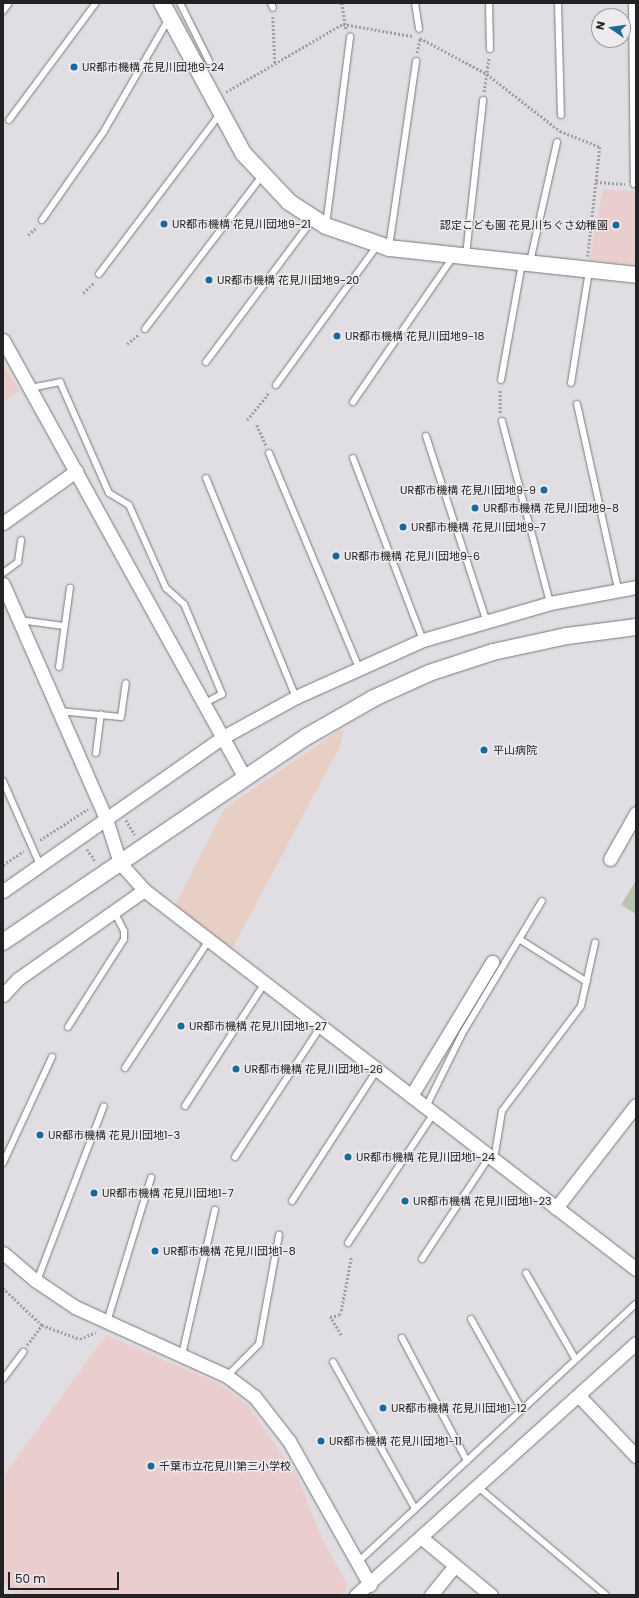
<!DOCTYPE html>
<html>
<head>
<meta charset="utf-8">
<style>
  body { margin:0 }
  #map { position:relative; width:639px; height:1598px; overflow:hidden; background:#e0dee2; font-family:Poppins,"Noto Sans JP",sans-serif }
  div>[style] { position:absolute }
  .commercial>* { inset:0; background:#e8cfc6 }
  .education>* { inset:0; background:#e9cecd }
  .green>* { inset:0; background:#b7c5af }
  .path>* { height:2.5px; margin-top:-1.25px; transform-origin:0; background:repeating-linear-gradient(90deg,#a09ea2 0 2px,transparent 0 4px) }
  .roads { filter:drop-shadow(0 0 1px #79777a) drop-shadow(0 0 1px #79777a) }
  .service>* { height:6px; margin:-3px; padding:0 3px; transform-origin:3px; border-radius:3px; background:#fff }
  .minor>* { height:13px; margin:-6.5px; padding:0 6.5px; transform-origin:6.5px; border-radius:6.5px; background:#fff }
  .tertiary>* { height:16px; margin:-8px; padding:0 8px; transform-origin:8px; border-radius:8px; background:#fff }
  .dots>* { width:11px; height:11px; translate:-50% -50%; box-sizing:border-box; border:2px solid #eeebef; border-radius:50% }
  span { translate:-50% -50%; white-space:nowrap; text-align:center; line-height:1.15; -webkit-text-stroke:3px #eeebef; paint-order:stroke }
  .poi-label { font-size:11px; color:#222123 }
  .left { translate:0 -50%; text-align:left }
  .right { translate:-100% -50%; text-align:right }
  .frame { position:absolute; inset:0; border:4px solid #222123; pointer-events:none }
  .north { position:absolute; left:591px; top:8px; width:40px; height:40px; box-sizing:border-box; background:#eeebef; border:1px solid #9c9a9d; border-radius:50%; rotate:283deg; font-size:11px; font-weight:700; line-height:16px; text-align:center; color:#222123 }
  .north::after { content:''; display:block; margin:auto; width:14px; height:18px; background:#1b689b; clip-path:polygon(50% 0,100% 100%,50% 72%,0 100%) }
  .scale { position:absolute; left:8px; top:1572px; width:111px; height:18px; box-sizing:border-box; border:2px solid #222123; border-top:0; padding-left:5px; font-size:12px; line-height:14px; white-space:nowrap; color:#222123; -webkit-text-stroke:3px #eeebef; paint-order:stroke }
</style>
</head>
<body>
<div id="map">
  <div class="commercial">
    <div style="clip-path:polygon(338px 731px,344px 731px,340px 746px,232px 949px,175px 906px,224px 809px)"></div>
  </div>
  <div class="education">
    <div style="clip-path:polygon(603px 189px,636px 191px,636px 265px,589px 260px)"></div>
    <div style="clip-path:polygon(3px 363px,19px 391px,3px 402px)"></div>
    <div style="clip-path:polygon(106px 1335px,220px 1384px,247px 1404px,297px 1475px,320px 1534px,347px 1584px,346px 1591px,340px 1595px,15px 1595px,3px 1581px,3px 1477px)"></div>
  </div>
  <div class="green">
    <div style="clip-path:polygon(635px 882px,636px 882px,636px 914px,621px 905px)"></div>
  </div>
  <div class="path">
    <div style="left:342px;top:3px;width:26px;rotate:81deg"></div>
    <div style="left:273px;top:17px;width:46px;rotate:87.5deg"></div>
    <div style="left:420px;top:38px;width:76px;rotate:28.2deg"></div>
    <div style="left:487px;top:74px;width:93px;rotate:38deg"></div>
    <div style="left:560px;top:131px;width:43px;rotate:21.8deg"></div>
    <div style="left:600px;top:147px;width:110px;rotate:96.3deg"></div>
    <div style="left:417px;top:53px;width:15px;rotate:-79deg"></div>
    <div style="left:226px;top:92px;width:135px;rotate:-30.2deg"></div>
    <div style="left:343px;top:24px;width:70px;rotate:9.9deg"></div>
    <div style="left:484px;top:92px;width:35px;rotate:-82deg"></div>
    <div style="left:596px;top:182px;width:29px;rotate:4deg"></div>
    <div style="left:28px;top:235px;width:12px;rotate:-42deg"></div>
    <div style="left:83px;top:293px;width:16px;rotate:-43deg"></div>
    <div style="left:127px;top:344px;width:16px;rotate:-40deg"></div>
    <div style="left:500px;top:413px;width:23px;rotate:-90deg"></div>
    <div style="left:247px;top:420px;width:36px;rotate:-51deg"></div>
    <div style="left:257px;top:425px;width:22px;rotate:66deg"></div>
    <div style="left:126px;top:820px;width:17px;rotate:59deg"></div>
    <div style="left:40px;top:840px;width:57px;rotate:-32.9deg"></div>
    <div style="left:87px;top:849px;width:14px;rotate:56deg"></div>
    <div style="left:3px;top:865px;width:25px;rotate:-34deg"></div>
    <div style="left:3px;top:1288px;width:54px;rotate:43.5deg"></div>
    <div style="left:42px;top:1325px;width:40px;rotate:20.2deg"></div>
    <div style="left:80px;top:1339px;width:17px;rotate:-24deg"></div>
    <div style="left:341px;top:1335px;width:21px;rotate:-121deg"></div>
    <div style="left:330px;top:1317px;width:9px;rotate:-13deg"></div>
    <div style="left:339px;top:1315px;width:4px;rotate:-63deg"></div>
    <div style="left:341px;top:1311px;width:54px;rotate:-79.3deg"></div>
    <div style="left:27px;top:1345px;width:25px;rotate:-53deg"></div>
  </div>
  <div class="roads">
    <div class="service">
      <div style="left:180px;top:3px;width:65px;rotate:63.4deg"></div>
      <div style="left:271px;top:3px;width:5px;rotate:68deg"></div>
      <div style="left:415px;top:3px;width:26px;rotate:81deg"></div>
      <div style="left:489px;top:3px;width:46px;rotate:88.8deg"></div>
      <div style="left:558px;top:3px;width:112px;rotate:88.5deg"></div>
      <div style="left:632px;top:3px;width:181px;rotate:89.4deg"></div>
      <div style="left:3px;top:11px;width:10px;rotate:-53deg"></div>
      <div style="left:9px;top:120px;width:146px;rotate:-53.4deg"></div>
      <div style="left:42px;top:220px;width:108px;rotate:-55.1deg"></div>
      <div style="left:104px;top:131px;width:128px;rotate:-60deg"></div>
      <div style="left:326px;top:225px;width:190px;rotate:-82.7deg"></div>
      <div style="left:389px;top:247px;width:188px;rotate:-81.7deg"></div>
      <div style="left:466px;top:255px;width:156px;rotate:-83.7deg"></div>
      <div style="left:530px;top:262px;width:123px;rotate:-77.3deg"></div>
      <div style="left:99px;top:274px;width:201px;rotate:-52.9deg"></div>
      <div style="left:145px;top:329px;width:193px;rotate:-52.6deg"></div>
      <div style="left:206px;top:362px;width:179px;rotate:-53.2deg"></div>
      <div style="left:501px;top:380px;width:119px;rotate:-79.8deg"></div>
      <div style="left:571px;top:383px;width:114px;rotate:-80.9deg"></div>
      <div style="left:276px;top:385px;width:172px;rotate:-54deg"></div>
      <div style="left:30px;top:388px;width:31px;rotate:-11deg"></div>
      <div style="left:60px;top:382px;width:121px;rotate:66.2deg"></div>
      <div style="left:109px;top:493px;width:23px;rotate:31deg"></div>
      <div style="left:129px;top:505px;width:91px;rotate:66deg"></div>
      <div style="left:166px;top:588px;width:24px;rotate:42deg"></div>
      <div style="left:184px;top:604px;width:98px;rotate:67.1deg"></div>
      <div style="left:222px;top:694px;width:19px;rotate:152deg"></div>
      <div style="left:353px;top:402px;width:176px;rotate:-55.4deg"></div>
      <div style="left:577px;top:404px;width:189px;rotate:77.5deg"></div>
      <div style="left:502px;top:421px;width:188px;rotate:75.2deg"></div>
      <div style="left:426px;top:436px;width:194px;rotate:71.9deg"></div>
      <div style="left:269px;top:453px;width:233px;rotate:67.3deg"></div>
      <div style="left:353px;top:458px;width:195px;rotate:69deg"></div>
      <div style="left:206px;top:478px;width:237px;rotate:67.7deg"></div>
      <div style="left:3px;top:573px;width:19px;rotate:-36deg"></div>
      <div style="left:18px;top:562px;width:22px;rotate:-82deg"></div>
      <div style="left:19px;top:620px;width:45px;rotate:7.6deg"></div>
      <div style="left:59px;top:667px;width:80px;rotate:-82.1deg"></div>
      <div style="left:59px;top:711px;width:62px;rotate:5.5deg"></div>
      <div style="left:121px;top:717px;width:34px;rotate:-82deg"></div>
      <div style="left:96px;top:753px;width:39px;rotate:-83deg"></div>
      <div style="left:3px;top:781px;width:92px;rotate:66.2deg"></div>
      <div style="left:519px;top:939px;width:80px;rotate:32.3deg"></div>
      <div style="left:68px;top:1027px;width:104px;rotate:-57.5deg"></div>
      <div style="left:124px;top:939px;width:8px;rotate:-90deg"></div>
      <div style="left:124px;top:931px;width:22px;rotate:-117deg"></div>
      <div style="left:125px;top:1068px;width:153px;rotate:-56.7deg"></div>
      <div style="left:185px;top:1106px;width:147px;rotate:-57deg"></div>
      <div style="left:426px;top:1107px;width:81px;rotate:-63.7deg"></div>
      <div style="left:462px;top:1034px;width:155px;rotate:-59deg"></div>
      <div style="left:235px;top:1157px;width:157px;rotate:-56.7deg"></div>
      <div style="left:494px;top:1160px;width:50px;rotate:-80.7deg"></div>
      <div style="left:502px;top:1111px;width:131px;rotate:-53deg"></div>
      <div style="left:581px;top:1006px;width:65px;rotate:-77.5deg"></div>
      <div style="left:3px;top:1163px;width:117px;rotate:-65.2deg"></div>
      <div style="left:292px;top:1201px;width:156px;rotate:-57deg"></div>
      <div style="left:348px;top:1243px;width:156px;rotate:-56.5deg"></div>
      <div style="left:422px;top:1259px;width:123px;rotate:-56.6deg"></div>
      <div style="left:526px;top:1273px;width:100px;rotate:60.1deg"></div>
      <div style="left:37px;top:1281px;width:187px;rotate:-69.1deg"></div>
      <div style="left:471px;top:1319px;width:104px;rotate:60.7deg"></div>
      <div style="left:107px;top:1322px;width:151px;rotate:-73deg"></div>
      <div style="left:402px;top:1338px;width:139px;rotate:62.1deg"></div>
      <div style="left:182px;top:1355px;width:149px;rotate:-77.2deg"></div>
      <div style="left:333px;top:1362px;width:168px;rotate:60.8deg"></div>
      <div style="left:227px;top:1376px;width:45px;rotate:-45deg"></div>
      <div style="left:259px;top:1344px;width:111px;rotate:-79.6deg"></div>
      <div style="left:3px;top:1379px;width:34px;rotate:-53deg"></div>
      <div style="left:478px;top:1487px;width:167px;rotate:40.2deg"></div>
      <div style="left:358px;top:1562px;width:379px;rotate:-42.9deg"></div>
    </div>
    <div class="minor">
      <div style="left:3px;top:340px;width:500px;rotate:61.08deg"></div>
      <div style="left:3px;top:523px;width:90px;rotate:-35.5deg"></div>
      <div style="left:3px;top:584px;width:257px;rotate:66.3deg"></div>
      <div style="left:106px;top:819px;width:46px;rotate:72.3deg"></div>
      <div style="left:120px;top:863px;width:36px;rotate:48deg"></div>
      <div style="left:144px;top:890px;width:621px;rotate:37.61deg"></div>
      <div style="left:610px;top:859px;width:53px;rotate:-60.5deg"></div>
      <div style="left:3px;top:891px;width:269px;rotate:-35deg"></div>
      <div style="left:223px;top:737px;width:83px;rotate:-28.7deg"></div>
      <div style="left:296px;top:697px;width:139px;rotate:-24.2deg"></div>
      <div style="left:423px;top:640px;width:132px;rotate:-16.2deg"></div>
      <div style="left:550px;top:603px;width:87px;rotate:-10.5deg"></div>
      <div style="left:3px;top:995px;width:22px;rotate:-47deg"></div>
      <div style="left:18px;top:979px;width:154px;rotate:-35.2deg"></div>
      <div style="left:411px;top:1096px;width:157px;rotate:-58.8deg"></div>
      <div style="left:556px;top:1208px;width:130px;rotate:-52.2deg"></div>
      <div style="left:3px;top:1253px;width:42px;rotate:40.2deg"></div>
      <div style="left:35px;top:1280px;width:48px;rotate:34deg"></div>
      <div style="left:75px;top:1307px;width:167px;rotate:24.4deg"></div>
      <div style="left:227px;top:1376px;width:34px;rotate:37deg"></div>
      <div style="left:254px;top:1396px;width:57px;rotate:52.1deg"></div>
      <div style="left:289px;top:1441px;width:165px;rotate:60.6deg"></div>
      <div style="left:579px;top:1396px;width:83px;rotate:46.5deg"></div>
      <div style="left:423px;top:1539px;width:88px;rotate:39.5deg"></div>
      <div style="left:356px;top:1595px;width:377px;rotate:-42deg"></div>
      <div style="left:431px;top:1595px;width:38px;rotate:-51deg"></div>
    </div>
    <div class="tertiary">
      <div style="left:162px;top:3px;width:170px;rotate:61.6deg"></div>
      <div style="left:243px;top:153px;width:67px;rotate:46.8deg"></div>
      <div style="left:289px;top:202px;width:44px;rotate:33deg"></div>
      <div style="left:326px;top:226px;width:67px;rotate:19.2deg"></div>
      <div style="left:389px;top:248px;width:248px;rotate:6.2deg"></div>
      <div style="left:3px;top:942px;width:366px;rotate:-34.1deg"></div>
      <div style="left:306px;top:737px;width:78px;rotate:-29.8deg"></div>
      <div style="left:374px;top:698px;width:60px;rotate:-24.4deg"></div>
      <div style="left:429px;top:673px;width:67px;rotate:-18.2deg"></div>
      <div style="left:493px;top:652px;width:76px;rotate:-12.2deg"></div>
      <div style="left:567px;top:636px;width:70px;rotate:-7.4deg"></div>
    </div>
  </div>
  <div class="dots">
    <div style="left:74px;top:67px;background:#1b689b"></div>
    <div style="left:164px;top:224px;background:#1b689b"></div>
    <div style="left:616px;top:225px;background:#1b689b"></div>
    <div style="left:209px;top:280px;background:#1b689b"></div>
    <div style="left:337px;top:336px;background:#1b689b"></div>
    <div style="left:544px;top:490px;background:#1b689b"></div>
    <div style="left:475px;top:508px;background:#1b689b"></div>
    <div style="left:403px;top:527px;background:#1b689b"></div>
    <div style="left:336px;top:556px;background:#1b689b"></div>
    <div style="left:484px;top:750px;background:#1b689b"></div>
    <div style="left:181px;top:1026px;background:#1b689b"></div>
    <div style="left:236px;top:1069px;background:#1b689b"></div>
    <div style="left:40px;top:1135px;background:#1b689b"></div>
    <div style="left:348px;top:1157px;background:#1b689b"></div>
    <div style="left:94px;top:1193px;background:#1b689b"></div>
    <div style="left:405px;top:1201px;background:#1b689b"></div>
    <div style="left:155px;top:1251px;background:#1b689b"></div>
    <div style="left:383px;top:1408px;background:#1b689b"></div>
    <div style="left:321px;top:1441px;background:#1b689b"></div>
    <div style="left:151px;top:1466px;background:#1b689b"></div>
  </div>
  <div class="poi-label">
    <span class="left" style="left:82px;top:67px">UR都市機構 花見川団地9-24</span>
    <span class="left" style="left:172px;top:224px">UR都市機構 花見川団地9-21</span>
    <span class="right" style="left:608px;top:225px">認定こども園 花見川ちぐさ幼稚園</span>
    <span class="left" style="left:217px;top:280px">UR都市機構 花見川団地9-20</span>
    <span class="left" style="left:345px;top:336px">UR都市機構 花見川団地9-18</span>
    <span class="right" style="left:536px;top:490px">UR都市機構 花見川団地9-9</span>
    <span class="left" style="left:483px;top:508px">UR都市機構 花見川団地9-8</span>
    <span class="left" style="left:411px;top:527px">UR都市機構 花見川団地9-7</span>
    <span class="left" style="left:344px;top:556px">UR都市機構 花見川団地9-6</span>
    <span class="left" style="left:493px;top:750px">平山病院</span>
    <span class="left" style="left:189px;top:1026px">UR都市機構 花見川団地1-27</span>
    <span class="left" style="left:244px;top:1069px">UR都市機構 花見川団地1-26</span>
    <span class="left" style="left:48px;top:1135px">UR都市機構 花見川団地1-3</span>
    <span class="left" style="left:356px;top:1157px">UR都市機構 花見川団地1-24</span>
    <span class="left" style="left:102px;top:1193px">UR都市機構 花見川団地1-7</span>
    <span class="left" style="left:413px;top:1201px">UR都市機構 花見川団地1-23</span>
    <span class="left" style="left:163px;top:1251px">UR都市機構 花見川団地1-8</span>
    <span class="left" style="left:391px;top:1408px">UR都市機構 花見川団地1-12</span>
    <span class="left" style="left:329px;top:1441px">UR都市機構 花見川団地1-11</span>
    <span class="left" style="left:159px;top:1466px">千葉市立花見川第三小学校</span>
  </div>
  <div class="frame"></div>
  <div class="north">N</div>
  <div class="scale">50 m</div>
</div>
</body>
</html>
